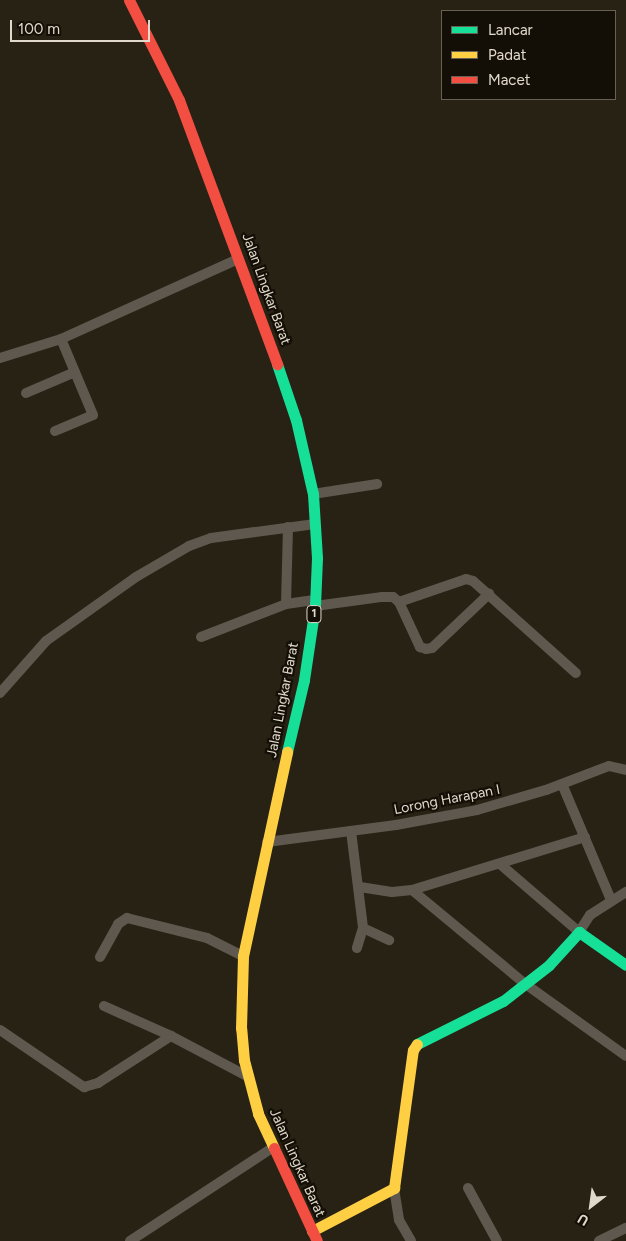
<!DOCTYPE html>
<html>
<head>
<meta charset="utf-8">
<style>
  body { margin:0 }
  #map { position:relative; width:626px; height:1241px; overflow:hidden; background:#282215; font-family:Figtree,sans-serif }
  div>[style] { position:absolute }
  .street>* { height:10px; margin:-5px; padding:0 5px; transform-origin:5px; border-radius:5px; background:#5e584e }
  .fast>* { height:11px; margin:-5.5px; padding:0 5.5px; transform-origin:5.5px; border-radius:5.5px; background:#16e098 }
  .slow>* { height:11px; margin:-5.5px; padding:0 5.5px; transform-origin:5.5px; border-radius:5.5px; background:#ffcf43 }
  .jam>* { height:11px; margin:-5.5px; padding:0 5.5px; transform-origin:5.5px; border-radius:5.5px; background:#f24e42 }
  span { translate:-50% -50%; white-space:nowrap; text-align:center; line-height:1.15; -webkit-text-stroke:4.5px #140f06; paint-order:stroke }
  .shield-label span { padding:1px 4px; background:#140f06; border:1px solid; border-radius:4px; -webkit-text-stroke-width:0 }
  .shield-label { font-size:12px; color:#e1dacc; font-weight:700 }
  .street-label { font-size:14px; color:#e1dacc }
  .legend { position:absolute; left:441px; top:10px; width:175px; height:90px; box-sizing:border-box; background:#140f06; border:1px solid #666055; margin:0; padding:6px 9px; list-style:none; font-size:15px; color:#e1dacc }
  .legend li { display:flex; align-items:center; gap:10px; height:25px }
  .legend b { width:25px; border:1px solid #666055 }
  .north { position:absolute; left:566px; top:1181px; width:50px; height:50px; -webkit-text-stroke:4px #140f06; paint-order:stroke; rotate:210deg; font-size:14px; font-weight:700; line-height:20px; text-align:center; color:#e1dacc }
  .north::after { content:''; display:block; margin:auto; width:18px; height:22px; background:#e1dacc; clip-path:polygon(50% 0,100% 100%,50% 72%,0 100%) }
  .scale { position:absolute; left:10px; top:20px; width:140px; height:22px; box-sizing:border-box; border:2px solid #e1dacc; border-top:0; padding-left:6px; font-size:15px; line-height:18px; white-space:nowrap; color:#e1dacc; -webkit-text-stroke:4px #140f06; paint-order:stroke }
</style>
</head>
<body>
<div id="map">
  <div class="street">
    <div style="left:0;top:358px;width:64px;rotate:-17.3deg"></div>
    <div style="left:61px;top:339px;width:194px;rotate:-24.3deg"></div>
    <div style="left:26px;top:393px;width:53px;rotate:-23.2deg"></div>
    <div style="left:55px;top:431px;width:41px;rotate:-22.8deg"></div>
    <div style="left:93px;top:415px;width:82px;rotate:-112.8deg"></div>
    <div style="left:313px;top:494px;width:65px;rotate:-8.9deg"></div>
    <div style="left:288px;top:527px;width:77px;rotate:91.5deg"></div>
    <div style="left:286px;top:604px;width:30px;rotate:-8deg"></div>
    <div style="left:399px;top:602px;width:50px;rotate:65deg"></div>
    <div style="left:420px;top:647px;width:6px;rotate:18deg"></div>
    <div style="left:426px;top:649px;width:6px;rotate:-9deg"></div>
    <div style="left:432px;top:648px;width:79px;rotate:-43.5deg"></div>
    <div style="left:315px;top:606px;width:68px;rotate:-7.7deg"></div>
    <div style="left:382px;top:597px;width:11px"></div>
    <div style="left:393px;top:597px;width:8px;rotate:40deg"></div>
    <div style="left:399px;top:602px;width:71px;rotate:-18.9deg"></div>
    <div style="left:466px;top:579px;width:7px;rotate:16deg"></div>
    <div style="left:473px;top:581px;width:138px;rotate:41.8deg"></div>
    <div style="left:201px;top:637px;width:91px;rotate:-21.2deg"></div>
    <div style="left:0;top:693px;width:69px;rotate:-48.5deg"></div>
    <div style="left:46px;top:641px;width:110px;rotate:-35.4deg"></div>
    <div style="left:136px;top:577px;width:61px;rotate:-30.3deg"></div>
    <div style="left:189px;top:546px;width:23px;rotate:-20deg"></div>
    <div style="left:211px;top:538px;width:105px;rotate:-7.7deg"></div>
    <div style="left:562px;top:784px;width:126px;rotate:67.1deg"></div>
    <div style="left:351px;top:831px;width:98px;rotate:82.9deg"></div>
    <div style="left:363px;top:928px;width:21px;rotate:107deg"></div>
    <div style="left:267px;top:842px;width:130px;rotate:-7.5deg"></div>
    <div style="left:396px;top:825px;width:82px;rotate:-10.5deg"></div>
    <div style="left:477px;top:810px;width:72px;rotate:-16.2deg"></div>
    <div style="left:546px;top:790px;width:67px;rotate:-20.9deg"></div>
    <div style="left:609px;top:766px;width:17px;rotate:13deg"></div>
    <div style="left:500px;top:864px;width:104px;rotate:40.7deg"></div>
    <div style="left:579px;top:932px;width:20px;rotate:-57deg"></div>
    <div style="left:590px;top:915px;width:43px;rotate:-32.6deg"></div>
    <div style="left:360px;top:887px;width:32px;rotate:9deg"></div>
    <div style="left:392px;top:892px;width:20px;rotate:-6deg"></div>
    <div style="left:412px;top:890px;width:181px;rotate:-17deg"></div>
    <div style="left:412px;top:890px;width:146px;rotate:39.7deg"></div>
    <div style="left:524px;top:983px;width:125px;rotate:35.6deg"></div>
    <div style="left:363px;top:928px;width:29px;rotate:25deg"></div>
    <div style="left:100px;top:957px;width:38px;rotate:-61deg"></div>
    <div style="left:118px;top:924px;width:11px;rotate:-34deg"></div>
    <div style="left:127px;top:918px;width:82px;rotate:14deg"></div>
    <div style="left:207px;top:938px;width:40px;rotate:26.6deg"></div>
    <div style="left:104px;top:1006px;width:73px;rotate:24.1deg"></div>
    <div style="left:0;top:1030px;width:102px;rotate:34.2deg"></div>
    <div style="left:84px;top:1087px;width:15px;rotate:-16deg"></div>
    <div style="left:98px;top:1083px;width:87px;rotate:-32.8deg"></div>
    <div style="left:171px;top:1036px;width:86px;rotate:27.8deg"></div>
    <div style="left:394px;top:1188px;width:32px;rotate:81deg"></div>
    <div style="left:399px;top:1220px;width:24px;rotate:60deg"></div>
    <div style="left:468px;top:1188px;width:60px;rotate:61.3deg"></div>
    <div style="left:130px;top:1241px;width:170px;rotate:-33.2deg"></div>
    <div style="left:599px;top:1241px;width:30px;rotate:-26deg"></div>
  </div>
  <div class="fast">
    <div style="left:277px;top:364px;width:59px;rotate:71.3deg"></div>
    <div style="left:296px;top:420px;width:76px;rotate:77.1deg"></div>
    <div style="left:313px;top:494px;width:64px;rotate:86.4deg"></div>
    <div style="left:317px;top:558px;width:48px;rotate:92.4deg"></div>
    <div style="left:315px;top:606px;width:75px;rotate:98.5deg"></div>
    <div style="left:304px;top:680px;width:74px;rotate:103.3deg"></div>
    <div style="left:417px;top:1044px;width:96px;rotate:-26.6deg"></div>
    <div style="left:503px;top:1001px;width:58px;rotate:-38deg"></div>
    <div style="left:549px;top:965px;width:45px;rotate:-47.7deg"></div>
    <div style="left:579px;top:932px;width:57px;rotate:35.1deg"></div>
  </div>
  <div class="slow">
    <div style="left:274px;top:1148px;width:38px;rotate:-115deg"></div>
    <div style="left:258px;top:1113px;width:55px;rotate:-104.8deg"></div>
    <div style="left:244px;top:1060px;width:32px;rotate:-95deg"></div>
    <div style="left:241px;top:1028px;width:72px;rotate:-88.4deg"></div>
    <div style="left:243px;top:956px;width:209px;rotate:-77.8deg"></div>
    <div style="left:312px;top:1231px;width:93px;rotate:-27.7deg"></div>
    <div style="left:394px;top:1188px;width:139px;rotate:-82.2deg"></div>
    <div style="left:413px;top:1050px;width:7px;rotate:-56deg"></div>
  </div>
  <div class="jam">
    <div style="left:129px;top:0;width:112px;rotate:63.4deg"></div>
    <div style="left:179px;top:100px;width:282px;rotate:69.6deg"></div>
    <div style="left:274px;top:1148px;width:102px;rotate:65.2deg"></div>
  </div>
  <div class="shield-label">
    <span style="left:314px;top:614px">1</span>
  </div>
  <div class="street-label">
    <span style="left:266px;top:289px;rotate:70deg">Jalan Lingkar Barat</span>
    <span style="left:283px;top:700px;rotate:-79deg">Jalan Lingkar Barat</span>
    <span style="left:447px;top:800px;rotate:-11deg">Lorong Harapan I</span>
    <span style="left:297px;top:1163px;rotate:66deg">Jalan Lingkar Barat</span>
  </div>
  <ul class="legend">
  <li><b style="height:6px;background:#16e098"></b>Lancar</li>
  <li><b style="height:6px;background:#ffcf43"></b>Padat</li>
  <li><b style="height:6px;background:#f24e42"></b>Macet</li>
  </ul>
  <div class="north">U</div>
  <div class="scale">100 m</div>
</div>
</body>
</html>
